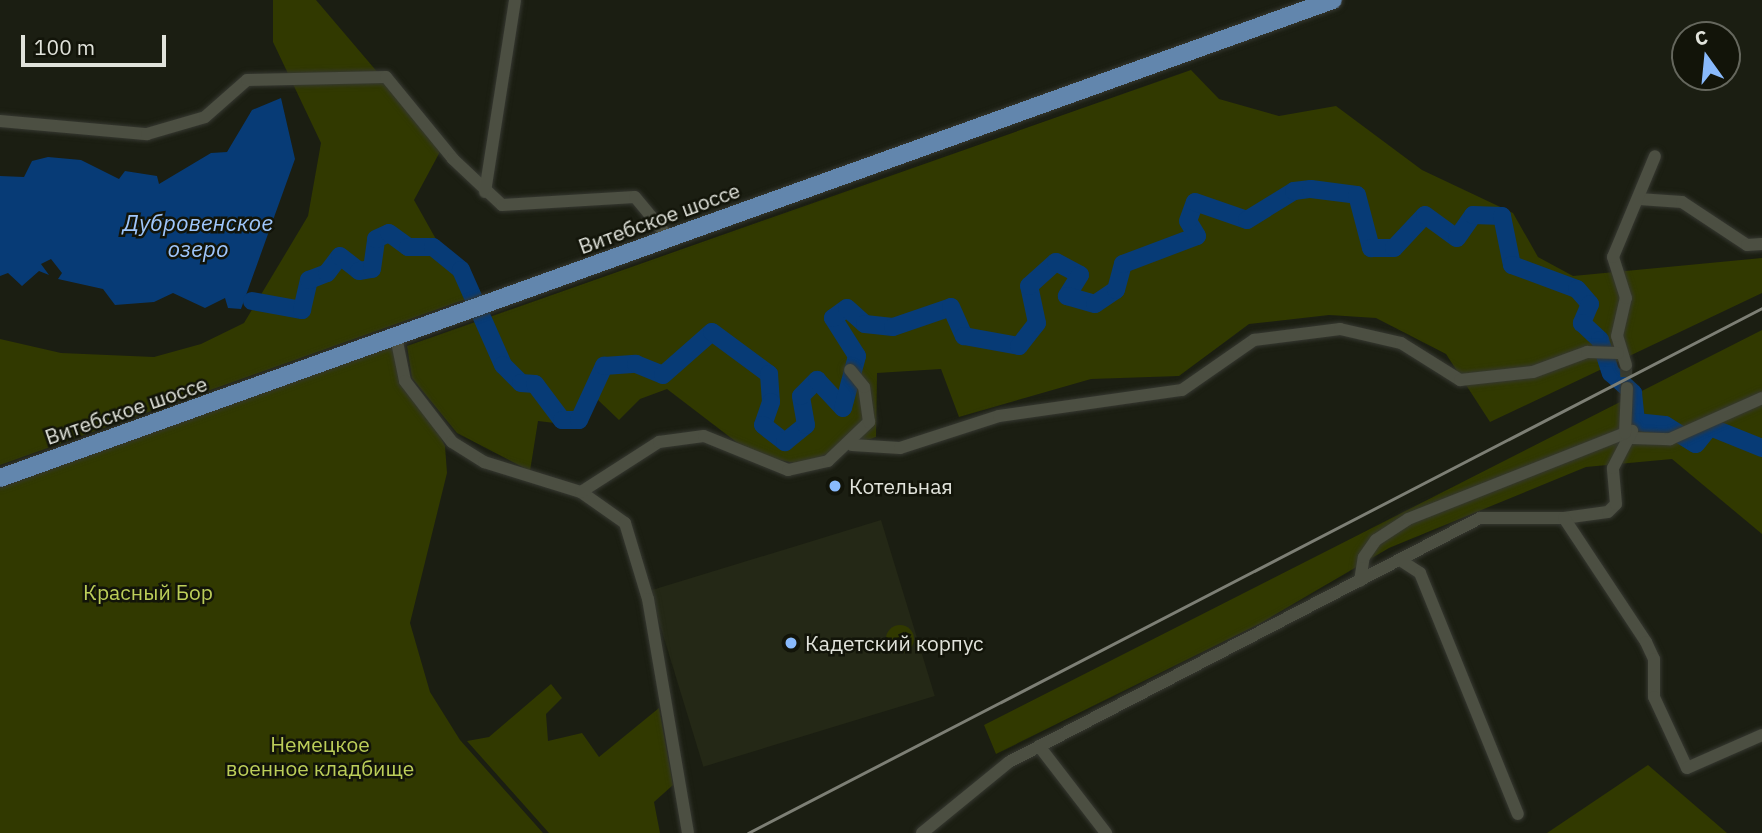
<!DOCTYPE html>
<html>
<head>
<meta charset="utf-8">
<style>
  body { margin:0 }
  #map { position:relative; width:1762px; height:833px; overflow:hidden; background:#1b1e12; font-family:"IBM Plex Sans",sans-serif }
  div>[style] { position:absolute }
  .built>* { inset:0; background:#242816; transform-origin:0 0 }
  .green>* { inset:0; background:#313900 }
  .round { border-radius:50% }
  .water>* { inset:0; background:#073b76 }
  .river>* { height:18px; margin:-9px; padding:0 9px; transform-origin:9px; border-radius:9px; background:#073b76 }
  .minor-tunnel>* { height:12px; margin-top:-6px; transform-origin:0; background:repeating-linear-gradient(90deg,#393c30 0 12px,transparent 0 18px) }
  .roads { filter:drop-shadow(0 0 2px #363831) drop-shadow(0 0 2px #363831) }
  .minor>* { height:12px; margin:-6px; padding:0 6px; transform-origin:6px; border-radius:6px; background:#4c4f42 }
  .primary>* { height:18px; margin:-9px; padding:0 9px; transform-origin:9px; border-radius:9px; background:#6286ad }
  .rail>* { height:2.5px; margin:-1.25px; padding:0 1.25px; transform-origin:1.25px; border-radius:1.25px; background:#7d7f75 }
  .dots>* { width:19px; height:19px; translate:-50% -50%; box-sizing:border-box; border:4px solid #121409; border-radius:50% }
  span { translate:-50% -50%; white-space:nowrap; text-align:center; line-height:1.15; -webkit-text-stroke:5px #121409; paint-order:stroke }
  .street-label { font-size:21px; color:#e1e3db }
  .poi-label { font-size:21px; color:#e1e3db }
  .left { translate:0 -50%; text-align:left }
  .park-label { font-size:21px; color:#bcce59 }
  .water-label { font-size:23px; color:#9fc6fb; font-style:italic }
  .north { position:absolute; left:1671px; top:21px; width:70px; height:70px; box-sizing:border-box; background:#121409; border:2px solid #65675d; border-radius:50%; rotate:345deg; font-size:19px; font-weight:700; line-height:28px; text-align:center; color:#e1e3db }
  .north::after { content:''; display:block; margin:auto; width:24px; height:32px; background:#89bafc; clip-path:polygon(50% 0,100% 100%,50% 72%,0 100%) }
  .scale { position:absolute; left:21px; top:35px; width:145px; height:32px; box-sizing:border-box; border:4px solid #e1e3db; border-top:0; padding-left:9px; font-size:21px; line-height:24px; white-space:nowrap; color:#e1e3db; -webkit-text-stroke:5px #121409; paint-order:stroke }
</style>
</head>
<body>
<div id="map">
  <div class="built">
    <div style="left:881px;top:520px;width:184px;height:242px;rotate:73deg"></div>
  </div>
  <div class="green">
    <div style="clip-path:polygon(273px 0,316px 0,442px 148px,414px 200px,469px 298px,0 465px,0 339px,61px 353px,154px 357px,201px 344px,244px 323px,308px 216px,321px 143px,273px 42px)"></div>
    <div style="clip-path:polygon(1191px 70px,1219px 99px,1279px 116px,1336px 106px,1422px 170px,1513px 213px,1538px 257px,1573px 276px,1762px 258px,1762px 293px,1490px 422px,1446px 354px,1376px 318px,1329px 315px,1249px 324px,1179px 376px,1091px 379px,959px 417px,941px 369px,877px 373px,876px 437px,799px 464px,752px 454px,667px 389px,640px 399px,619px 420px,598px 400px,580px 426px,538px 421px,530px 471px,457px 433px,412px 378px,407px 346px)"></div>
    <div style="clip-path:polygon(1762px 330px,1762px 534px,1672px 459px,1586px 467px,1389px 548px,1259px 624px,996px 754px,984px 725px)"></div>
    <div style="clip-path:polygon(393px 343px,445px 446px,447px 473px,410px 623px,430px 692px,460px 740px,543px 833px,0 833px,0 488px)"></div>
    <div class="round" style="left:886px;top:625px;width:28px;height:28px"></div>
    <div style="clip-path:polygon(551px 684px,562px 698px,546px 714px,548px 741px,582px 733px,599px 757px,659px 708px,673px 785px,654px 802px,660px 833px,549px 833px,467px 741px,489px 737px)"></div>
    <div style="clip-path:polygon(1648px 765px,1727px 833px,1547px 833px)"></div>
  </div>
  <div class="water">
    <div style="clip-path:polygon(281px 98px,295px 159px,241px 309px,228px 308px,225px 298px,205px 308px,173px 293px,154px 302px,115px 305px,103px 289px,58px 279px,62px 273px,51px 259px,41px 264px,49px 275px,39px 271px,22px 286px,8px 273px,0 276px,0 176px,24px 177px,32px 161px,48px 157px,81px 160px,119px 179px,125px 171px,157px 176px,159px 184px,211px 153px,227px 152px,252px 110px)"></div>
  </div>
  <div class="river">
    <div style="left:252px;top:301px;width:51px;rotate:10.2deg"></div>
    <div style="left:302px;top:310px;width:31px;rotate:-77deg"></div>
    <div style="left:309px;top:280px;width:19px;rotate:-21deg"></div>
    <div style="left:327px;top:273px;width:21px;rotate:-53deg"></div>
    <div style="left:340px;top:256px;width:24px;rotate:38deg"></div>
    <div style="left:359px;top:271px;width:13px;rotate:-9deg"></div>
    <div style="left:372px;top:269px;width:30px;rotate:-82deg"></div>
    <div style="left:376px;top:239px;width:14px;rotate:-25deg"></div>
    <div style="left:389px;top:233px;width:24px;rotate:36deg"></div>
    <div style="left:408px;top:247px;width:25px"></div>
    <div style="left:433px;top:247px;width:36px;rotate:39deg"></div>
    <div style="left:461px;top:270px;width:104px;rotate:66.1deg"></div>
    <div style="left:503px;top:365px;width:25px;rotate:45deg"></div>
    <div style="left:521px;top:383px;width:14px;rotate:4deg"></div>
    <div style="left:535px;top:384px;width:45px;rotate:53.1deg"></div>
    <div style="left:562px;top:420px;width:17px"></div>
    <div style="left:579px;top:420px;width:60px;rotate:-65.2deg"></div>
    <div style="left:604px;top:366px;width:32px;rotate:-4deg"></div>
    <div style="left:636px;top:364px;width:29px;rotate:22deg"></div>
    <div style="left:663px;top:375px;width:65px;rotate:-41.3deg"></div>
    <div style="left:712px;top:332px;width:71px;rotate:36.4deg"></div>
    <div style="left:769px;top:374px;width:28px;rotate:86deg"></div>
    <div style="left:771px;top:402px;width:24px;rotate:109deg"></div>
    <div style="left:763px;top:425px;width:28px;rotate:38deg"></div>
    <div style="left:785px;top:442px;width:27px;rotate:-39deg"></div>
    <div style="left:806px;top:425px;width:29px;rotate:-100deg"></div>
    <div style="left:801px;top:396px;width:23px;rotate:-45deg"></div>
    <div style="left:817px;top:380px;width:38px;rotate:47deg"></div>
    <div style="left:843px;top:408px;width:54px;rotate:-74.9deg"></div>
    <div style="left:857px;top:356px;width:45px;rotate:-122.3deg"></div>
    <div style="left:833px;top:318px;width:17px;rotate:-36deg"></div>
    <div style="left:847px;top:308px;width:24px;rotate:42deg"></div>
    <div style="left:865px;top:324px;width:28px;rotate:6deg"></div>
    <div style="left:893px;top:327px;width:61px;rotate:-19deg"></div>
    <div style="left:951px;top:307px;width:32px;rotate:66deg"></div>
    <div style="left:964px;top:336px;width:56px;rotate:10.3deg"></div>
    <div style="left:1019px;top:346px;width:29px;rotate:-52deg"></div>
    <div style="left:1037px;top:323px;width:38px;rotate:-102deg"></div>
    <div style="left:1029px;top:286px;width:36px;rotate:-42deg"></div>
    <div style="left:1056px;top:262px;width:27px;rotate:28deg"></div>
    <div style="left:1080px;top:275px;width:25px;rotate:122deg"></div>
    <div style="left:1067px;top:296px;width:29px;rotate:16deg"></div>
    <div style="left:1095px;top:304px;width:25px;rotate:-34deg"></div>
    <div style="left:1116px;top:290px;width:27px;rotate:-75deg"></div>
    <div style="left:1123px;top:264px;width:79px;rotate:-20.7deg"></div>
    <div style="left:1197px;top:236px;width:17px;rotate:-121deg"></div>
    <div style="left:1188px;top:221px;width:20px;rotate:-70deg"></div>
    <div style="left:1195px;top:202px;width:55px;rotate:19.1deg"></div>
    <div style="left:1247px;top:220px;width:55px;rotate:-31.7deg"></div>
    <div style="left:1294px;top:191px;width:17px;rotate:-7deg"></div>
    <div style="left:1311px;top:189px;width:46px;rotate:7.4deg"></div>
    <div style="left:1357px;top:195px;width:55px;rotate:75.2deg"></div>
    <div style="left:1371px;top:248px;width:23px"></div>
    <div style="left:1394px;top:248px;width:45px;rotate:-46.8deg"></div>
    <div style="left:1425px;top:215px;width:39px;rotate:36deg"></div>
    <div style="left:1457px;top:238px;width:28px;rotate:-55deg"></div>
    <div style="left:1473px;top:215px;width:29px;rotate:2deg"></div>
    <div style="left:1502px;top:216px;width:50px;rotate:78.5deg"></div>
    <div style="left:1512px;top:265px;width:69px;rotate:20.3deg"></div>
    <div style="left:1577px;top:289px;width:20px;rotate:49deg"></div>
    <div style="left:1590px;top:304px;width:21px;rotate:113deg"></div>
    <div style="left:1582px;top:323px;width:25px;rotate:43deg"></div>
    <div style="left:1600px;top:340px;width:35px;rotate:72deg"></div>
    <div style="left:1611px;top:373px;width:30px;rotate:42deg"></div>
    <div style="left:1633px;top:393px;width:29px;rotate:84deg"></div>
    <div style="left:1636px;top:422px;width:29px;rotate:6deg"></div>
    <div style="left:1665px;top:425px;width:36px;rotate:32deg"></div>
    <div style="left:1696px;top:444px;width:22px;rotate:-51deg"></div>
    <div style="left:1710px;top:427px;width:56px;rotate:22deg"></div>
  </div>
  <div class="minor-tunnel">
    <div style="left:1626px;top:365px;width:23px;rotate:88deg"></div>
  </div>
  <div class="roads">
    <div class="minor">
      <div style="left:0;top:121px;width:148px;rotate:5.1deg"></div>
      <div style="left:147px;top:134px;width:60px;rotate:-16.3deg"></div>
      <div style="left:205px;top:117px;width:56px;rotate:-41.4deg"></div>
      <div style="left:247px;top:80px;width:139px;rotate:-1.2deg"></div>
      <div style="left:386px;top:77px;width:106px;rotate:50.7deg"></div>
      <div style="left:453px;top:159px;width:67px;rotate:43.2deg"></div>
      <div style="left:502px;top:205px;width:133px;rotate:-3.4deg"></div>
      <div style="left:635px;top:197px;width:55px;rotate:50.2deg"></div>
      <div style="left:485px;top:192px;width:194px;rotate:-81.1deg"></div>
      <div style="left:1639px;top:199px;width:43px;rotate:4deg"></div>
      <div style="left:1682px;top:202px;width:78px;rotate:33.5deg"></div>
      <div style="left:1747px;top:245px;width:15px;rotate:-4deg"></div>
      <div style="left:396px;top:337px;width:45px;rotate:78.4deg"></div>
      <div style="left:405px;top:381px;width:77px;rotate:52.4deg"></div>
      <div style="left:452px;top:442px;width:38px;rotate:32deg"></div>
      <div style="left:484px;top:462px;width:102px;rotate:17.2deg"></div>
      <div style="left:581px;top:492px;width:54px;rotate:35.2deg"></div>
      <div style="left:625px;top:523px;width:79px;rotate:73.2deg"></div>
      <div style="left:648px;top:599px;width:237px;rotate:80.3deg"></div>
      <div style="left:1626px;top:365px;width:30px;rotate:-107deg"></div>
      <div style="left:1617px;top:336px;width:39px;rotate:-77deg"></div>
      <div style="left:1626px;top:298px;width:43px;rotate:-107.6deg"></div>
      <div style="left:1613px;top:257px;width:109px;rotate:-67.4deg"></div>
      <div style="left:1632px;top:438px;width:38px;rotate:2deg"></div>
      <div style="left:1670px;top:439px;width:101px;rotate:-24deg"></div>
      <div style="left:852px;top:445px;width:48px;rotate:3.6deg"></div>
      <div style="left:900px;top:448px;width:104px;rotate:-17.9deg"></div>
      <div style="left:999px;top:416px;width:185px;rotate:-8.1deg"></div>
      <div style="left:1182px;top:390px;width:88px;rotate:-34.8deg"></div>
      <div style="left:1254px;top:340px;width:87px;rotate:-7.3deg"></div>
      <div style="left:1340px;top:329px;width:63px;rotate:12.9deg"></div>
      <div style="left:1401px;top:343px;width:70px;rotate:32.1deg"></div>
      <div style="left:1460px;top:380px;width:73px;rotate:-6.3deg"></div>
      <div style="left:1533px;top:372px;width:58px;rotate:-20.3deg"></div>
      <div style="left:1587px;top:352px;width:31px;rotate:2deg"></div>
      <div style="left:581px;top:492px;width:93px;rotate:-32.7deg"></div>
      <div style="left:659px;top:442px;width:45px;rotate:-7.6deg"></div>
      <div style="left:704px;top:436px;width:91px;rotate:22deg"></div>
      <div style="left:788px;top:470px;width:41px;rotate:-12.7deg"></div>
      <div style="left:828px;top:461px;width:57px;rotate:-43.6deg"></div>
      <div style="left:869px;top:422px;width:35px;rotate:-98deg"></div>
      <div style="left:864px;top:387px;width:22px;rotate:-129deg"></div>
      <div style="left:1564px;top:518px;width:44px;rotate:-7.8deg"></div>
      <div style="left:1608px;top:512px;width:11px;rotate:-45deg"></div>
      <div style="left:1616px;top:504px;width:36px;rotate:-95deg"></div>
      <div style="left:1613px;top:468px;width:42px;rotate:-62.8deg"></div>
      <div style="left:1400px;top:560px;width:24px;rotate:33deg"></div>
      <div style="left:1420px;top:573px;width:260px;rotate:67.9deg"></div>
      <div style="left:1360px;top:581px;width:24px;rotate:-81deg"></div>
      <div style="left:1364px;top:557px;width:21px;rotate:-55deg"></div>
      <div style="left:1376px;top:540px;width:38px;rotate:-33deg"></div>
      <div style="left:1408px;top:519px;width:233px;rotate:-21.6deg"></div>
      <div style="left:1625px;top:433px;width:45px;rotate:-87.5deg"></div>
      <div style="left:1039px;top:746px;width:110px;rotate:52.4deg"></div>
      <div style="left:922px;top:833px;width:112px;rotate:-39.2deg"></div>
      <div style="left:1009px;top:762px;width:530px;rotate:-27.39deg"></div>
      <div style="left:1480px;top:518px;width:84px"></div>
      <div style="left:1564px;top:518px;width:149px;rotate:56.5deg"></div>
      <div style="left:1646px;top:642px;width:19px;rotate:65deg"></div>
      <div style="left:1654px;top:659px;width:38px;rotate:90deg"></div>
      <div style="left:1654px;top:697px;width:78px;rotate:65.1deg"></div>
      <div style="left:1687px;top:768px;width:82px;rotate:-23.7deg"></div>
    </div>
    <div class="primary">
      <div style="left:0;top:478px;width:1416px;rotate:-19.73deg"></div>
    </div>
  </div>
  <div class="rail">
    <div style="left:748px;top:833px;width:1142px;rotate:-27.37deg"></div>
  </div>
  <div class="dots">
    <div style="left:835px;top:486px;background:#89bafc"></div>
    <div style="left:791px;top:643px;background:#89bafc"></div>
  </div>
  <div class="street-label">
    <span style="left:659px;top:218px;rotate:-20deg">Витебское шоссе</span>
    <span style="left:126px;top:410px;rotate:-19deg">Витебское шоссе</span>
  </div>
  <div class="poi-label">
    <span class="left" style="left:849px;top:486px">Котельная</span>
    <span class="left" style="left:805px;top:643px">Кадетский корпус</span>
  </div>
  <div class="park-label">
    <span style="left:148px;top:592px">Красный Бор</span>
    <span style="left:320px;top:756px">Немецкое<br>военное кладбище</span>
  </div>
  <div class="water-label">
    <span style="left:198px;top:235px">Дубровенское<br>озеро</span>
  </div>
  <div class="north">С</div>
  <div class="scale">100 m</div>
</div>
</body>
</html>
